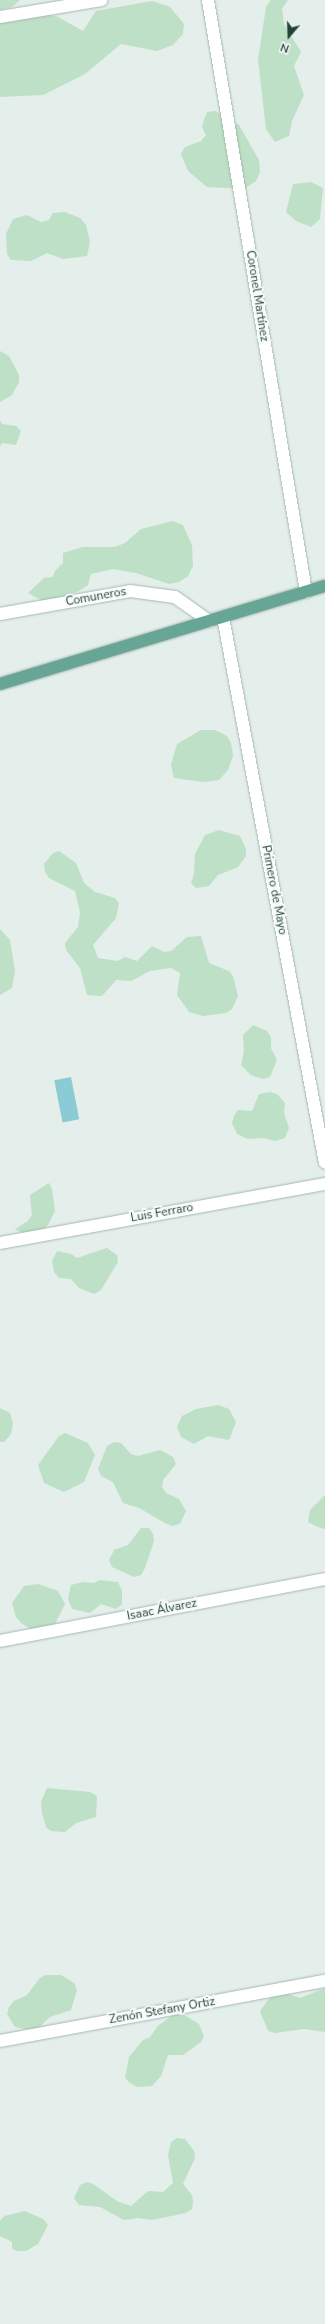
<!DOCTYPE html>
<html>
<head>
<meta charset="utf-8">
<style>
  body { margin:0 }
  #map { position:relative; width:325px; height:2324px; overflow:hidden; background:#e4eeea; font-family:"Nunito Sans",sans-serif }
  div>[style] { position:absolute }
  .green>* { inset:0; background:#bde0c6 }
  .water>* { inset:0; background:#8acbd5; transform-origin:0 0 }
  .roads { filter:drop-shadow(0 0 1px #a6b7b1) drop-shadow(0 0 1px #a6b7b1) }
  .minor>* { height:12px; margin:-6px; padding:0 6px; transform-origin:6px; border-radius:6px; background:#fff }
  .major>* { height:12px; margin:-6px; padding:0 6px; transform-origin:6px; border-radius:6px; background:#67a695 }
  span { translate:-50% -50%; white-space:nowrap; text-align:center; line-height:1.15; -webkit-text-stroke:4px #f5faf8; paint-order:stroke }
  .street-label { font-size:12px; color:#224239 }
  .north { position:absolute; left:269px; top:16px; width:40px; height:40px; -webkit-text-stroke:3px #f5faf8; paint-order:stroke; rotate:199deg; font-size:11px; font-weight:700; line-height:16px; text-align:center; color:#224239 }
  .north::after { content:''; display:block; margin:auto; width:14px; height:18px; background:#224239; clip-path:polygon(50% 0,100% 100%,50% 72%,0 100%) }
</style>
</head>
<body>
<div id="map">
  <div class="green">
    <div style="clip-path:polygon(0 0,20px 0,12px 7px,0 10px)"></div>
    <div style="clip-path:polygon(271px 0,288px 0,282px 9px,284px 24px,301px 52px,294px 66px,304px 95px,292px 121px,289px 136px,275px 142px,266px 129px,258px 60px,266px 7px)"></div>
    <div style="clip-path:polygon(152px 1px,170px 7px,184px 24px,183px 34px,173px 45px,157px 51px,121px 44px,85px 74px,43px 95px,0 97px,0 16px,50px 15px,58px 17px,83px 31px,96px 11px)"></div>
    <div style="clip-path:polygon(215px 111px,239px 125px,259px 160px,260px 172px,256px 181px,244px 189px,207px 187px,188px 171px,181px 154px,185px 147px,201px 141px,206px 135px,202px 127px,204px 120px,207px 112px)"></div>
    <div style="clip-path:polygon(311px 182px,323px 188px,320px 219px,311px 227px,296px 221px,286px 212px,293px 184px)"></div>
    <div style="clip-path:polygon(65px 212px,80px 218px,86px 225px,90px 242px,87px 256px,63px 259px,47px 253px,31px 261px,11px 260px,7px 254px,6px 234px,13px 219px,27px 215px,41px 222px,49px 220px,53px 213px)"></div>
    <div style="clip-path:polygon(0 351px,9px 356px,19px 375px,19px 382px,12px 395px,0 402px)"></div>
    <div style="clip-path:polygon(0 420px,2px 424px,16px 426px,21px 431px,16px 445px,3px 443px,0 446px)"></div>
    <div style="clip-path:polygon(173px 521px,183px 525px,192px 545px,193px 566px,188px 576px,179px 582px,169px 584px,136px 573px,113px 569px,91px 574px,88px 585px,79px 591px,47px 603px,28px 593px,44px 578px,53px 577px,55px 571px,63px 563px,63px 553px,83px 547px,115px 547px,125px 543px,141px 529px)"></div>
    <div style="clip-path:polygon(201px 730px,215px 730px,227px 736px,231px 743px,233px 756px,228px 770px,219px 780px,204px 782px,174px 778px,171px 765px,177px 744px)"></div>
    <div style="clip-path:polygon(219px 830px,240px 836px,246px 849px,246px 856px,238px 867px,218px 875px,209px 886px,196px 888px,191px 883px,194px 874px,195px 854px,205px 835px)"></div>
    <div style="clip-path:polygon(59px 851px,76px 863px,84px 883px,95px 892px,115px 898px,119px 903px,116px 918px,93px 945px,98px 958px,118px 961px,125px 957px,137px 961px,152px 946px,164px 952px,171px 951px,187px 937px,201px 936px,209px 963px,229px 971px,233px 976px,238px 996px,232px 1009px,226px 1013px,203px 1016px,189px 1012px,177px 995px,180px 973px,171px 968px,150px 971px,131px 981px,116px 980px,102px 996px,87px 995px,80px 968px,66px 950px,65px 943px,78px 927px,80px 912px,75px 891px,49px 878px,45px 872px,44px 864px,53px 853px)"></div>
    <div style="clip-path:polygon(0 929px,10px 940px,15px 971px,12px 988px,0 995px)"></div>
    <div style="clip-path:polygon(253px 1025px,267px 1031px,271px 1037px,271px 1048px,277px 1060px,270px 1077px,263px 1079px,251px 1075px,241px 1065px,244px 1051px,243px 1035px)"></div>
    <div style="clip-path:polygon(270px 1092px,277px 1094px,285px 1103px,284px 1113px,289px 1128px,285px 1138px,275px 1141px,263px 1138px,248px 1139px,237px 1134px,232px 1123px,234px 1116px,238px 1110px,252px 1111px,259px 1094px)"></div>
    <div style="clip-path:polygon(49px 1183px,52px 1189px,55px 1211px,48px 1225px,39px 1235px,24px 1234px,15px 1229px,28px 1221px,32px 1215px,30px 1195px)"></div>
    <div style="clip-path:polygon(107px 1248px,117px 1255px,118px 1262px,101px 1290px,94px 1294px,79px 1288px,71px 1279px,59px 1278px,54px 1272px,52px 1261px,57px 1251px,71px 1254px,77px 1258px)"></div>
    <div style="clip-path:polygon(218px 1405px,229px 1409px,236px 1422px,229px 1440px,208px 1436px,194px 1444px,181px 1437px,177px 1427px,182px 1416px,196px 1409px)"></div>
    <div style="clip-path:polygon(0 1408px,10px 1413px,13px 1424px,11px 1434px,4px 1442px,0 1442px)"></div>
    <div style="clip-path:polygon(65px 1433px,88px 1443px,95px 1455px,84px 1482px,64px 1492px,44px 1483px,38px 1465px,59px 1436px)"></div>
    <div style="clip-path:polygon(114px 1442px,121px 1443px,131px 1454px,138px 1456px,160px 1450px,173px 1457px,176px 1464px,163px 1480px,162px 1487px,166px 1493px,179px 1499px,186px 1511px,180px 1524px,172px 1526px,165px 1523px,139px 1508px,123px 1503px,113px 1482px,101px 1476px,98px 1469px,107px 1446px)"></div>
    <div style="clip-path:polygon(325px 1495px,325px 1529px,320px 1528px,308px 1522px,310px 1510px)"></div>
    <div style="clip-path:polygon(141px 1528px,149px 1528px,153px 1534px,154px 1541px,145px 1568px,141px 1575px,134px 1577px,112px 1567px,109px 1560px,114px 1550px,128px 1545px)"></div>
    <div style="clip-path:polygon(100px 1580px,118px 1582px,122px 1590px,122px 1604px,116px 1609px,101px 1604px,90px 1613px,72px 1609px,68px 1599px,71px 1585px,83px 1582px,94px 1583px)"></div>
    <div style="clip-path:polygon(38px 1584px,58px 1591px,65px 1604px,55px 1624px,42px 1632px,34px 1631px,21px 1623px,16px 1617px,12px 1603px,24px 1586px)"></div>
    <div style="clip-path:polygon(47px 1788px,90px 1792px,97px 1796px,96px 1817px,76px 1823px,65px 1832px,51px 1831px,46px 1827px,42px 1813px,41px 1802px)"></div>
    <div style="clip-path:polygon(46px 1975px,61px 1975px,74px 1983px,77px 1990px,71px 2010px,50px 2017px,35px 2031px,15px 2027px,7px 2014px,9px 2007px,14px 2001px,27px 1995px,40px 1978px)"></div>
    <div style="clip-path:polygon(325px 1988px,325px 2032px,304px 2029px,275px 2033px,268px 2031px,260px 2011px,273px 1993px,279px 1991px,300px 1998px)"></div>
    <div style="clip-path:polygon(175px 2013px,181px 2013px,199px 2024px,204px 2036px,201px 2042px,183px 2055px,168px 2055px,161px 2076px,152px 2086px,137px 2087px,130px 2083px,125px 2078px,129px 2057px,143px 2040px,150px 2037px,158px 2026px)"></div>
    <div style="clip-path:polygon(177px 2138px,185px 2139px,194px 2151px,195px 2158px,183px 2184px,192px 2195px,193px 2202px,192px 2209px,186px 2213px,152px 2220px,138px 2218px,124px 2220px,100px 2207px,79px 2205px,74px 2198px,80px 2185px,87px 2182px,93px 2184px,117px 2201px,131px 2206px,148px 2191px,163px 2192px,173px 2183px,168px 2155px,171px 2142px)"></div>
    <div style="clip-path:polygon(25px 2211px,43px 2219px,48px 2225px,38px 2244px,26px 2251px,18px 2251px,12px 2249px,12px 2242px,0 2236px,0 2221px,4px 2216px)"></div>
  </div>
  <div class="water">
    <div style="left:71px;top:1077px;width:43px;height:17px;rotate:79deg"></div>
  </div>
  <div class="roads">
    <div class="minor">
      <div style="left:208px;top:0;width:600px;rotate:80.6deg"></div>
      <div style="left:0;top:17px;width:103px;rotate:-9.5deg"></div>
      <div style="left:0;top:614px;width:132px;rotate:-10deg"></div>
      <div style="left:130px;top:591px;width:45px;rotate:7.6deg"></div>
      <div style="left:175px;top:597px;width:42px;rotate:35.2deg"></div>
      <div style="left:223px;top:617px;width:555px;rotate:79.42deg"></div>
      <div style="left:0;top:1243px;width:330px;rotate:-10.3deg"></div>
      <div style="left:0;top:1641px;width:331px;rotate:-10.8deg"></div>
      <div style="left:0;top:2041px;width:330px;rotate:-10.5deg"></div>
    </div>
    <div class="major">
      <div style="left:0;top:684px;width:339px;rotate:-16.8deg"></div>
    </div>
  </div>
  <div class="street-label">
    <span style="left:257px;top:296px;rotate:81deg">Coronel Martínez</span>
    <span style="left:96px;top:597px;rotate:-10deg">Comuneros</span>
    <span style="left:274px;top:890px;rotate:79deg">Primero de Mayo</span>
    <span style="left:162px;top:1213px;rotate:-10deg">Luis Ferraro</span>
    <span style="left:162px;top:1610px;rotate:-11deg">Isaac Álvarez</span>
    <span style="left:162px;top:2011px;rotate:-10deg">Zenón Stefany Ortiz</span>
  </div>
  <div class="north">N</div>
</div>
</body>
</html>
